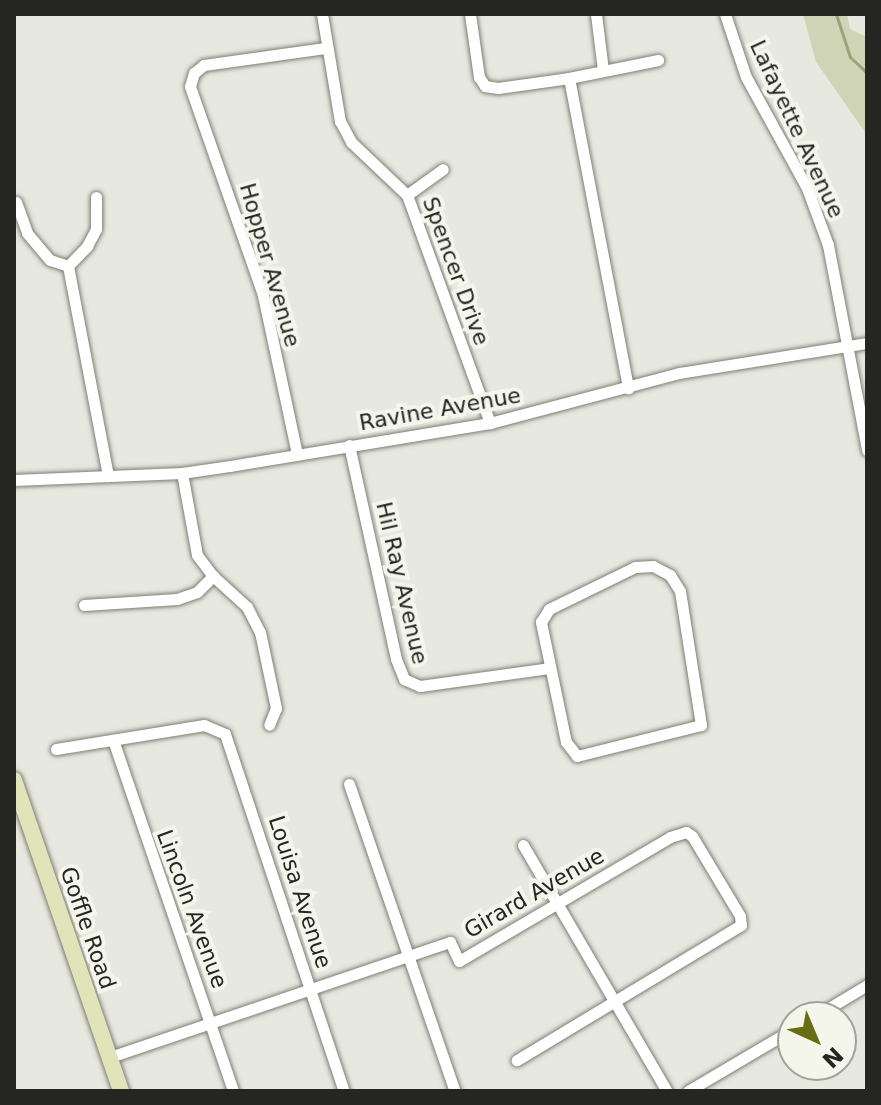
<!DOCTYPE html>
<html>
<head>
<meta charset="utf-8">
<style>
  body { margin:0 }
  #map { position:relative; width:881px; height:1105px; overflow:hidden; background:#e7e8df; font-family:"DejaVu Sans",sans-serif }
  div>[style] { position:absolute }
  .green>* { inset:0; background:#d0d4b6 }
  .stream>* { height:3px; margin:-1.5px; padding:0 1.5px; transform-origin:1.5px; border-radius:1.5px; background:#9da17c }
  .roads { filter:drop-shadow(0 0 2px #7e7f76) drop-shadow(0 0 2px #7e7f76) }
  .minor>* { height:11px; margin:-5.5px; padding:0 5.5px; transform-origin:5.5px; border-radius:5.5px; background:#fff }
  .primary>* { height:16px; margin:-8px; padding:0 8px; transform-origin:8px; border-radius:8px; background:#e0e4b8 }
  span { translate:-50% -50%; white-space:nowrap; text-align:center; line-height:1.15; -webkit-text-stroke:8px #f4f6ec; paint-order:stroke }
  .street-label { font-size:22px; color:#252622 }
  .frame { position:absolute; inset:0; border:16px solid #252622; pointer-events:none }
  .north { position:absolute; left:777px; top:1001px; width:80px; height:80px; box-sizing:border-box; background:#f4f6ec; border:2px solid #a1a39b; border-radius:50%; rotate:136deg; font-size:22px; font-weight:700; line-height:32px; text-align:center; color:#252622 }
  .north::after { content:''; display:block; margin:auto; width:28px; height:36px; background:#696d12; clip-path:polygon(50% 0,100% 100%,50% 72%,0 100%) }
</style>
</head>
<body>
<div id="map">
  <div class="green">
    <div style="clip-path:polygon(803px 14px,847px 14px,850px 29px,867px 37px,867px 135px,816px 62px)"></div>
  </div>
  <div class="stream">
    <div style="left:836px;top:14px;width:45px;rotate:72deg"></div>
    <div style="left:850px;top:57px;width:23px;rotate:43deg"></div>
  </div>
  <div class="roads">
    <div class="minor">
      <div style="left:322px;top:14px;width:109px;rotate:80.5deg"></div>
      <div style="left:340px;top:121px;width:24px;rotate:62deg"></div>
      <div style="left:351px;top:142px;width:77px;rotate:43.4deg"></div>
      <div style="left:407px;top:195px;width:243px;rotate:70deg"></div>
      <div style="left:470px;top:14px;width:64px;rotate:81.9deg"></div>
      <div style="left:479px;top:77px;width:11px;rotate:56deg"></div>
      <div style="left:485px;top:86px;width:13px;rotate:9deg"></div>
      <div style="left:498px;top:88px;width:72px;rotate:-8deg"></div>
      <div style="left:569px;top:78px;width:91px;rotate:-11.4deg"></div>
      <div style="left:596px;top:14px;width:56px;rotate:82.9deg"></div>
      <div style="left:725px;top:14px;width:66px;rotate:71.6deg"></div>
      <div style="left:746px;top:77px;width:127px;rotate:61.2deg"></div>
      <div style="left:807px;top:188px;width:61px;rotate:69.8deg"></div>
      <div style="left:828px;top:245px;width:209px;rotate:79.2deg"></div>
      <div style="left:569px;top:78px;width:316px;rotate:79.2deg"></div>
      <div style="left:407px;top:195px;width:44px;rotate:-35.8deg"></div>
      <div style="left:16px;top:202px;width:33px;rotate:70deg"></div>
      <div style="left:27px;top:233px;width:35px;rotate:50deg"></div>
      <div style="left:50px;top:260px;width:19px;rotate:18deg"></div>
      <div style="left:68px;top:266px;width:214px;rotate:79.2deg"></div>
      <div style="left:68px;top:266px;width:28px;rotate:-46deg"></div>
      <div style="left:87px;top:246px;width:19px;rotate:-62deg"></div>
      <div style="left:96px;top:229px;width:32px;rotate:-90deg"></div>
      <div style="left:349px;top:445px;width:219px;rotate:77.6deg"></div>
      <div style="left:396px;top:659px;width:22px;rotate:68deg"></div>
      <div style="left:404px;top:679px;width:17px;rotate:24deg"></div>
      <div style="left:420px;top:686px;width:130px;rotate:-7.9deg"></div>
      <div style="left:297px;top:454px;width:163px;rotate:-102.1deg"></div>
      <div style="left:263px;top:295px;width:221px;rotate:-109.3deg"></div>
      <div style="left:190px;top:86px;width:14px;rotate:-73deg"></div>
      <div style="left:194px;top:73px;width:13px;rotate:-39deg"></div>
      <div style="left:204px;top:65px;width:122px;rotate:-8deg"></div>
      <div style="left:182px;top:473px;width:83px;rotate:79.6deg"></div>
      <div style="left:197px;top:555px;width:26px;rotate:53deg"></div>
      <div style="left:213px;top:576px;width:46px;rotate:42.4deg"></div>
      <div style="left:247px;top:607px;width:28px;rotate:63deg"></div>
      <div style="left:260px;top:632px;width:78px;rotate:78.1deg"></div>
      <div style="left:276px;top:708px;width:18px;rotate:112deg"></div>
      <div style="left:14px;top:480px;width:168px;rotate:-2.4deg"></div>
      <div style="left:182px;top:473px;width:49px;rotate:-8.3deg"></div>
      <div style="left:230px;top:466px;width:264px;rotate:-9.4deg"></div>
      <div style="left:490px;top:423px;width:196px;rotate:-14.8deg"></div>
      <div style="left:679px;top:373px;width:190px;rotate:-9.1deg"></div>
      <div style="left:653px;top:566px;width:19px;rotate:28deg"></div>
      <div style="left:670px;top:575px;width:19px;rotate:58deg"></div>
      <div style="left:680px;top:591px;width:136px;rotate:81.1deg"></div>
      <div style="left:701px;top:725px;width:128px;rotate:166deg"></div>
      <div style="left:577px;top:756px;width:18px;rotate:-128deg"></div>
      <div style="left:566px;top:742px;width:123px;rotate:-101.8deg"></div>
      <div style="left:541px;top:622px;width:15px;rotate:-58deg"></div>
      <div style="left:549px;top:609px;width:96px;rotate:-26deg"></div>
      <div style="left:635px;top:567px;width:18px;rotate:-3deg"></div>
      <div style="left:84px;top:605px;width:93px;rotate:-3.7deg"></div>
      <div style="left:177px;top:599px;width:21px;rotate:-19deg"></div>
      <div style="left:197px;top:592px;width:23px;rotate:-45deg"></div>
      <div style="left:113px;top:740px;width:371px;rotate:71.1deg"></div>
      <div style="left:56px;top:749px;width:150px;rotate:-9.2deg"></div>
      <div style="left:204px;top:725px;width:23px;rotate:23deg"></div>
      <div style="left:225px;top:734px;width:376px;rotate:71.6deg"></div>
      <div style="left:349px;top:784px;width:325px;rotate:71deg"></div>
      <div style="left:523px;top:845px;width:285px;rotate:59.7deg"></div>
      <div style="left:814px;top:1017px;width:62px;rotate:-31.1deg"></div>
      <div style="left:110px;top:1057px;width:359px;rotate:-18.7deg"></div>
      <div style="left:450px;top:942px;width:21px;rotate:65deg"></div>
      <div style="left:459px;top:961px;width:245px;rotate:-30.4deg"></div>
      <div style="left:670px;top:837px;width:17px;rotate:-17deg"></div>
      <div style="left:686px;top:832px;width:7px;rotate:34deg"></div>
      <div style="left:692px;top:836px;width:93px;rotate:59deg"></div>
      <div style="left:740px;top:916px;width:9px;rotate:84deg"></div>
      <div style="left:741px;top:925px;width:262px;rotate:148.9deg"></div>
      <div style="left:688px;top:1091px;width:122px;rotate:-30.6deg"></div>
    </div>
    <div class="primary">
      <div style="left:14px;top:780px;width:329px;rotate:71deg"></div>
    </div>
  </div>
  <div class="street-label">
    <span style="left:797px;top:129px;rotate:65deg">Lafayette Avenue</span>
    <span style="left:270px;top:265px;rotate:74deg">Hopper Avenue</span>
    <span style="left:456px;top:271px;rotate:70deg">Spencer Drive</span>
    <span style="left:440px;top:409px;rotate:-10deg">Ravine Avenue</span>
    <span style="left:402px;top:583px;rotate:77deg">Hil Ray Avenue</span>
    <span style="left:300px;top:892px;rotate:72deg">Louisa Avenue</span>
    <span style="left:534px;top:893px;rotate:-30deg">Girard Avenue</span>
    <span style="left:192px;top:909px;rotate:70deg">Lincoln Avenue</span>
    <span style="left:88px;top:928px;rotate:71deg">Goffle Road</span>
  </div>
  <div class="frame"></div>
  <div class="north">N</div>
</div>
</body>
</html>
